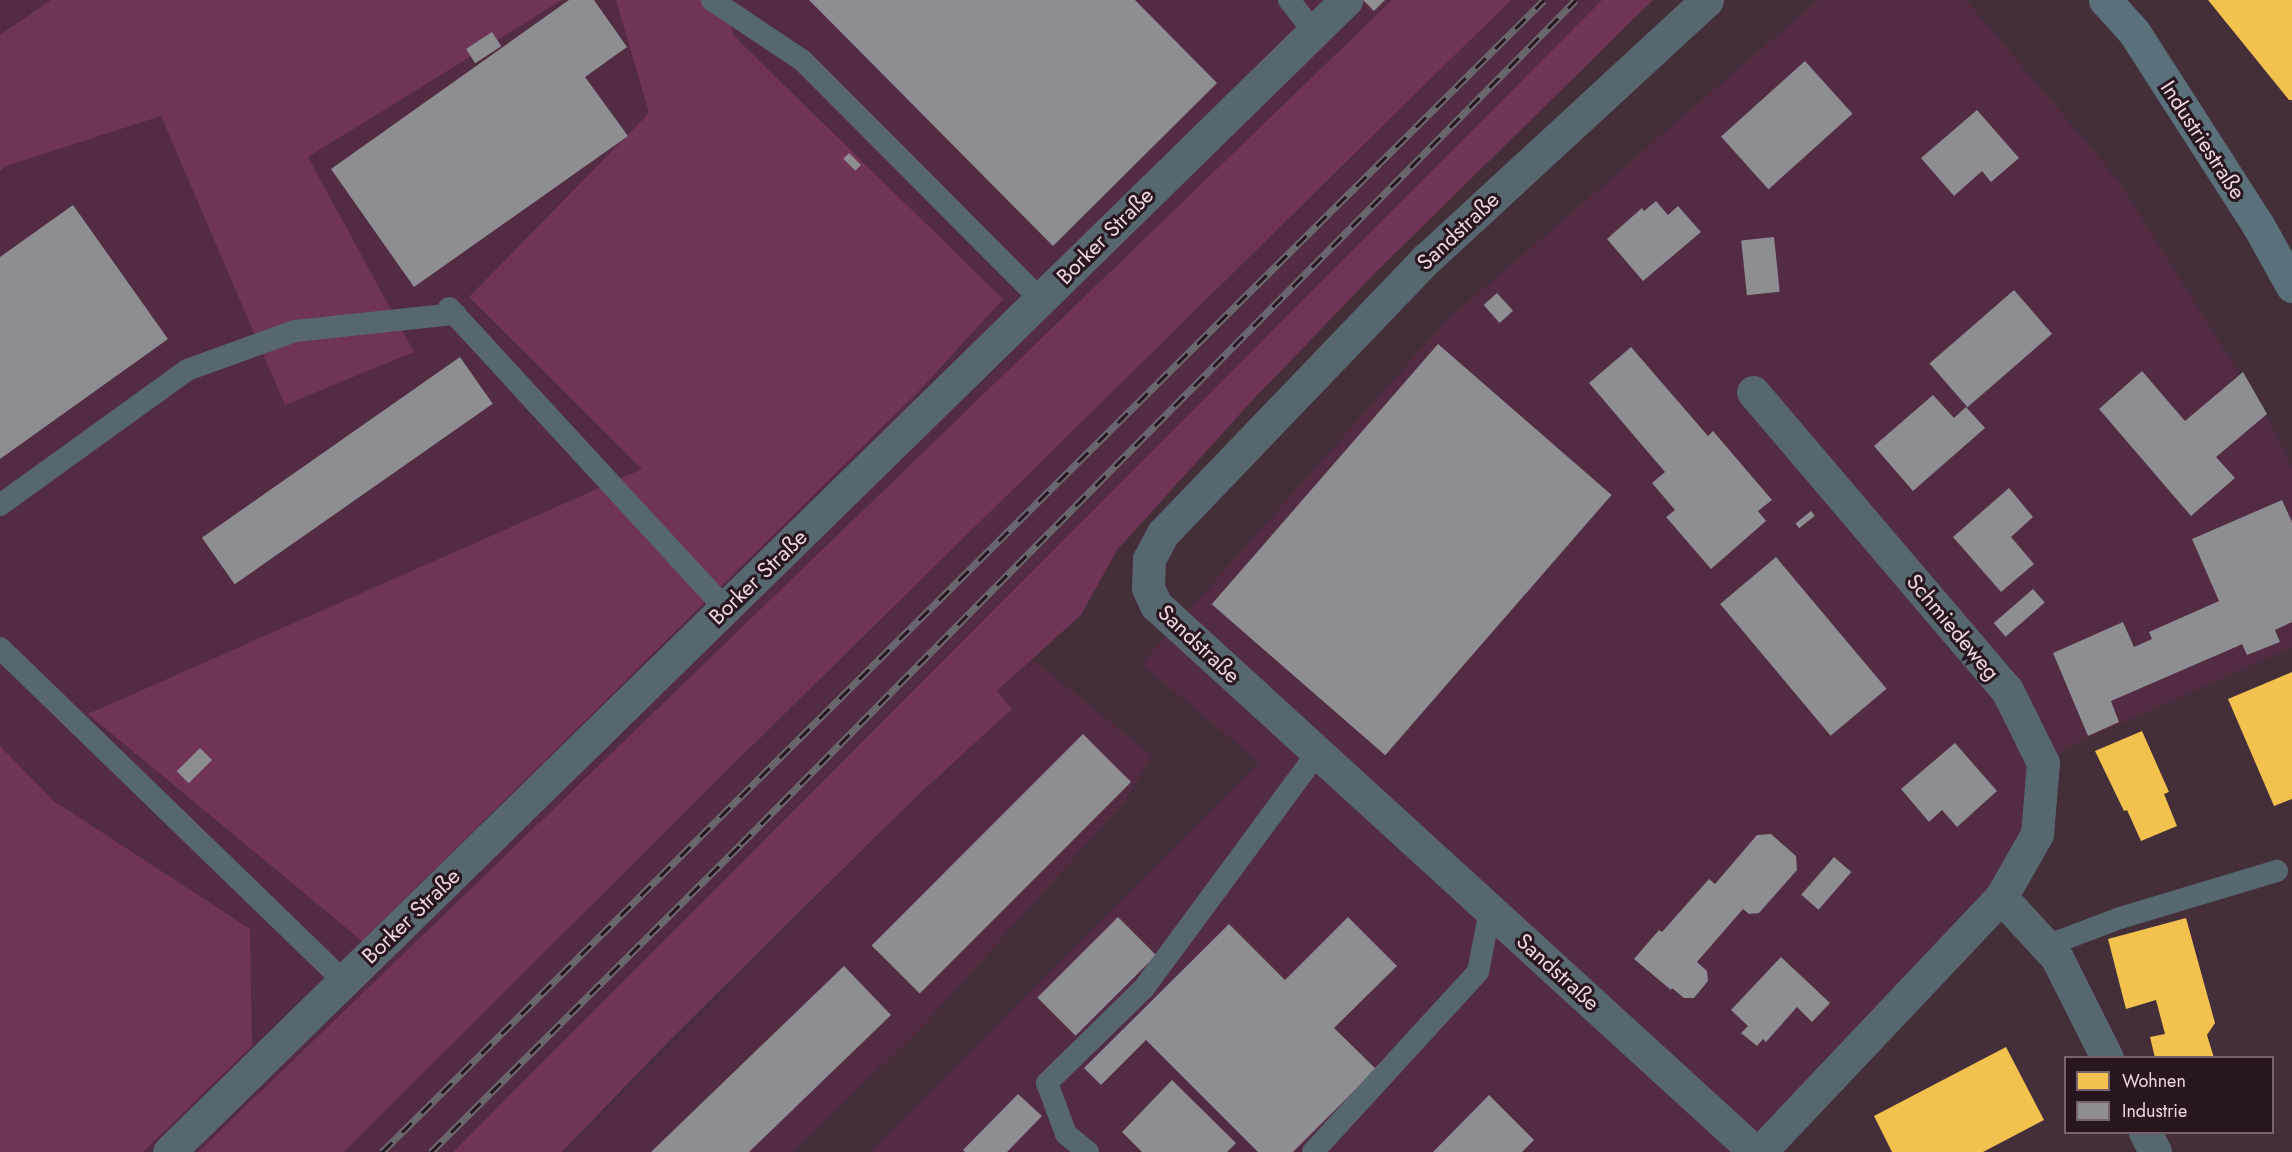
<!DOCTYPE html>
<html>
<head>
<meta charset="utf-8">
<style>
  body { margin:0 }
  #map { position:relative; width:2292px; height:1152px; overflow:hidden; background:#432e3a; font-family:Jost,sans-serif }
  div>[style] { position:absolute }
  .built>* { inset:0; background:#532b42 }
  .green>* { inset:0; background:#6f3456 }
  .homes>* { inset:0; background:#f2c14e }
  .industry>* { inset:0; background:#8d8d92; transform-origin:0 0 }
  .service>* { height:22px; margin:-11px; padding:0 11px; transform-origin:11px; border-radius:11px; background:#576770 }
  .minor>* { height:33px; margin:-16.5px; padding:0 16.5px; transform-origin:16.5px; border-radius:16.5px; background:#576770 }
  .secondary>* { height:33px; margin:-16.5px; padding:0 16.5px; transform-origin:16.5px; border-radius:16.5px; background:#5a707b }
  .rail>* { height:7px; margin-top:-3.5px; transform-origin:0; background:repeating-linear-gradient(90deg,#27161f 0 14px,#6c6a71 0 28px); box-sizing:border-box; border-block:2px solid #6c6a71 }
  span { translate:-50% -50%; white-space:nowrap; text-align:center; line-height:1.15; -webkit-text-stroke:6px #27161f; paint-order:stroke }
  .street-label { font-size:22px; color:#eed5e1 }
  .legend { position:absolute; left:2064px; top:1056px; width:210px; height:78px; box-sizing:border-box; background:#27161f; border:2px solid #77626d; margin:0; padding:8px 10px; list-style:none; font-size:18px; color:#eed5e1 }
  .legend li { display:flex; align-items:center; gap:12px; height:30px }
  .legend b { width:30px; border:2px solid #77626d }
</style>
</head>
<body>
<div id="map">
  <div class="built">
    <div style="clip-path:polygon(0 0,1439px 0,280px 1152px,0 1152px)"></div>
    <div style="clip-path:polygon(1511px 0,1602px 0,453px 1152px,344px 1152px,698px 799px)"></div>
    <div style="clip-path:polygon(1818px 0,1966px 0,2118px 180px,2269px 421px,2292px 467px,2292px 647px,2068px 747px,2043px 763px,2037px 834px,1760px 1152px,870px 1152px,1259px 762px,1141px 664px,1446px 321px)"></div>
    <div style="clip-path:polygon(1033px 659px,1152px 756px,1125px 801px,923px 1026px,793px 1152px,564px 1152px,916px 797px,1012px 709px,997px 692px)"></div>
  </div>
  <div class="green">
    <div style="clip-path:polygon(51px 0,562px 0,308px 157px,414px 352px,285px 405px,161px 116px,6px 166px,0 171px,0 35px)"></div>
    <div style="clip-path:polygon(616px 0,723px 0,734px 36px,1003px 299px,921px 389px,362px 941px,88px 714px,642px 469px,469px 297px,649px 113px)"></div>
    <div style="clip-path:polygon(1392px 0,1511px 0,698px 799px,344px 1152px,198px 1152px)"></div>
    <div style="clip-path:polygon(1602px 0,1653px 0,1373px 275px,1250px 403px,1117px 550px,1081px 615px,997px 691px,1012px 709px,916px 797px,670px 1040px,562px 1152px,453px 1152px)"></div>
    <div style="clip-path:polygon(0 746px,54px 801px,250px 929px,252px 1046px,143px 1152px,0 1152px)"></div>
  </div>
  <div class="homes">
    <div style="clip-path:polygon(2208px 0,2292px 0,2292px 100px,2289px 100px)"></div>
    <div style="clip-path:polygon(2292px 672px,2292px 799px,2274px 806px,2228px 699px)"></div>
    <div style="clip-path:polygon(2142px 731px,2169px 792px,2164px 794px,2177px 826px,2141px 841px,2127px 810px,2124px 811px,2095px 751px)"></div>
    <div style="clip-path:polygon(2186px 918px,2215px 1023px,2207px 1035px,2214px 1058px,2155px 1058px,2150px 1037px,2165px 1034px,2156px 1000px,2126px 1009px,2108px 939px)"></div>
    <div style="clip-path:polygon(2006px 1047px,2044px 1120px,1983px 1152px,1892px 1152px,1874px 1116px)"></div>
  </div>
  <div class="industry">
    <div style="clip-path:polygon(569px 0,594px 0,627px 47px,585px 77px,628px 136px,414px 287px,331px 169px)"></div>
    <div style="clip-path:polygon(809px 0,1135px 0,1217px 83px,1053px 246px)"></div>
    <div style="clip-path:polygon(1363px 0,1385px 0,1374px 11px)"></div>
    <div style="left:492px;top:32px;width:17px;height:31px;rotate:57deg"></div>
    <div style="left:1805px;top:61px;width:71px;height:113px;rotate:48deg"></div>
    <div style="clip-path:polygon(1977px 110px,2019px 158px,1991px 182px,1982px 171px,1954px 196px,1921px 158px)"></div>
    <div style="left:849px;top:153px;width:17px;height:8px;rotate:45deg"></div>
    <div style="clip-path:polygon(1656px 201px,1668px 215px,1678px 206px,1701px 232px,1643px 281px,1607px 239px,1642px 208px,1644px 211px)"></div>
    <div style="clip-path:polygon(73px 205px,168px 339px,0 459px,0 257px)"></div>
    <div style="left:1774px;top:237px;width:55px;height:33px;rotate:84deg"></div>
    <div style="left:2014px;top:290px;width:58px;height:112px;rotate:49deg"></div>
    <div style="left:1497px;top:293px;width:24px;height:18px;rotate:48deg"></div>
    <div style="left:1438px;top:344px;width:230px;height:345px;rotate:41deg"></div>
    <div style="clip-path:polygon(1631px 347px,1708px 436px,1713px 431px,1772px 500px,1758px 511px,1766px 521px,1711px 569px,1666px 517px,1675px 510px,1652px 483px,1665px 472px,1589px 383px)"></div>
    <div style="left:460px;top:357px;width:57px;height:315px;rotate:55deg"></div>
    <div style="clip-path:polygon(2142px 371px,2185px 421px,2243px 372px,2267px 414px,2216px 457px,2235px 478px,2191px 516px,2099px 409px)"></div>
    <div style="clip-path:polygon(1933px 395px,1954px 418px,1966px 407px,1985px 428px,1913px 491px,1874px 446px)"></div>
    <div style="clip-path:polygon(2009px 488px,2033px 517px,2011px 537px,2034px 564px,2001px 592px,1953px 537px)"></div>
    <div style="clip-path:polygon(2282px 500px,2292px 522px,2292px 622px,2275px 630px,2280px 642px,2247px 655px,2242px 644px,2238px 646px,2111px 701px,2119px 722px,2088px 736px,2053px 653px,2123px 622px,2134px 647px,2152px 639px,2149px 632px,2219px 601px,2192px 539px)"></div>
    <div style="left:1811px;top:511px;width:6px;height:20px;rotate:51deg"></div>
    <div style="left:1776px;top:557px;width:172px;height:73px;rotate:50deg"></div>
    <div style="left:2033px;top:589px;width:18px;height:52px;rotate:49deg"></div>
    <div style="left:1083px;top:734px;width:68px;height:299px;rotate:45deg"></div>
    <div style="clip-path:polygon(1955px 743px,1997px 791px,1957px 827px,1942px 810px,1929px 822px,1901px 789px)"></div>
    <div style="left:200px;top:748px;width:17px;height:33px;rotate:45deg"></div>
    <div style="clip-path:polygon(1771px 834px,1796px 856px,1797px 870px,1759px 913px,1749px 914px,1743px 909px,1697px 962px,1707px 971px,1708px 981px,1694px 998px,1684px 998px,1672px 988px,1671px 990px,1634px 959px,1659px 930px,1662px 932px,1709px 879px,1715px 884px,1757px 835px)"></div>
    <div style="left:1834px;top:857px;width:23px;height:50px;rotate:41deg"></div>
    <div style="left:1118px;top:917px;width:54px;height:114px;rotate:45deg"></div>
    <div style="clip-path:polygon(1348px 917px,1397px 966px,1334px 1028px,1376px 1069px,1293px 1152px,1258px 1152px,1146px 1040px,1101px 1085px,1084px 1068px,1229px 924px,1285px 980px)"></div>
    <div style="clip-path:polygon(1781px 957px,1830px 1003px,1812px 1022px,1797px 1007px,1766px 1042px,1763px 1039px,1757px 1046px,1741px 1033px,1748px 1026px,1731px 1010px)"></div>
    <div style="clip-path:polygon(844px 966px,891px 1015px,749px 1152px,651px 1152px)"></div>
    <div style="clip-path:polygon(1172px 1080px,1236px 1143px,1227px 1152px,1142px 1152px,1122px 1132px)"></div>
    <div style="clip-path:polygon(1018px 1094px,1042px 1116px,1007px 1152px,965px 1152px,963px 1150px)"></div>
    <div style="clip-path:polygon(1489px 1095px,1534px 1140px,1522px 1152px,1433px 1152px)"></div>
  </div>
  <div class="service">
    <div style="left:712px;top:0;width:110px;rotate:33.8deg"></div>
    <div style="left:803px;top:61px;width:337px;rotate:45.1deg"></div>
    <div style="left:1289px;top:0;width:39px;rotate:52deg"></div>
    <div style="left:449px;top:308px;width:409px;rotate:47.4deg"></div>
    <div style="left:0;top:505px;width:231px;rotate:-35.8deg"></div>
    <div style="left:187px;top:370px;width:115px;rotate:-19.9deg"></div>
    <div style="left:295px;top:331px;width:161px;rotate:-6.1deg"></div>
    <div style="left:0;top:648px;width:479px;rotate:44.1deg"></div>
    <div style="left:2046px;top:946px;width:79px;rotate:-20.7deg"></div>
    <div style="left:2120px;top:918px;width:164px;rotate:-16.7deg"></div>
    <div style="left:1088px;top:1152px;width:28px;rotate:-141deg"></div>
    <div style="left:1066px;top:1134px;width:54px;rotate:-110.4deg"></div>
    <div style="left:1047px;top:1083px;width:136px;rotate:-44.4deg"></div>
    <div style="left:1144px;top:988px;width:292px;rotate:-53.6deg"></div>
    <div style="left:1313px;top:1152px;width:244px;rotate:-47.5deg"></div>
    <div style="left:1478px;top:972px;width:63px;rotate:-79deg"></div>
  </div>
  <div class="minor">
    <div style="left:1707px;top:0;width:381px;rotate:137.3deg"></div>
    <div style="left:1427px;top:258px;width:381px;rotate:133.8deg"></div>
    <div style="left:1163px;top:533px;width:30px;rotate:118deg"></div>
    <div style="left:1149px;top:559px;width:29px;rotate:92deg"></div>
    <div style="left:1148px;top:588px;width:19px;rotate:65deg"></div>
    <div style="left:1156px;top:605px;width:811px;rotate:42.4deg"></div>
    <div style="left:1753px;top:392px;width:392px;rotate:49.6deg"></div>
    <div style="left:2007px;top:690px;width:81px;rotate:63.7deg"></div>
    <div style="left:2043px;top:763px;width:71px;rotate:94.8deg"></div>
    <div style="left:2037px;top:834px;width:73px;rotate:119.7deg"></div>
    <div style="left:2001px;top:897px;width:351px;rotate:133.4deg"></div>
    <div style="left:2001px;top:897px;width:83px;rotate:47.4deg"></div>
    <div style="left:2057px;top:958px;width:112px;rotate:63.4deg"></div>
    <div style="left:2145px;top:1132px;width:22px;rotate:63deg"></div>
    <div style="left:169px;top:1152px;width:1647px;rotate:-44.38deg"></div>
  </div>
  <div class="secondary">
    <div style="left:2105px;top:0;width:43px;rotate:47.8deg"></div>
    <div style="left:2134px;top:32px;width:229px;rotate:57.3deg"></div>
    <div style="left:2258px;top:225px;width:70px;rotate:60.9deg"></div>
  </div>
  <div class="rail">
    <div style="left:382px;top:1152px;width:1636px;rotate:-44.75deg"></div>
    <div style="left:431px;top:1152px;width:437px;rotate:-44.8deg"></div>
    <div style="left:741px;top:844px;width:1187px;rotate:-45.31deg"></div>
  </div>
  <div class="street-label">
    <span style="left:2203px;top:140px;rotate:57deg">Industriestraße</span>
    <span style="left:1458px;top:231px;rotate:-43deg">Sandstraße</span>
    <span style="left:1105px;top:236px;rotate:-45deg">Borker Straße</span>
    <span style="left:758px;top:577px;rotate:-44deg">Borker Straße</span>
    <span style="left:1953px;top:627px;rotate:50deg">Schmiedeweg</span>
    <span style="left:1199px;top:644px;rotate:43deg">Sandstraße</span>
    <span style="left:411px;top:916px;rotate:-44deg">Borker Straße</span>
    <span style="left:1558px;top:972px;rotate:42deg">Sandstraße</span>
  </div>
  <ul class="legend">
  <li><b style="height:16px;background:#f2c14e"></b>Wohnen</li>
  <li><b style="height:16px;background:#8d8d92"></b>Industrie</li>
  </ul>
</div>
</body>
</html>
